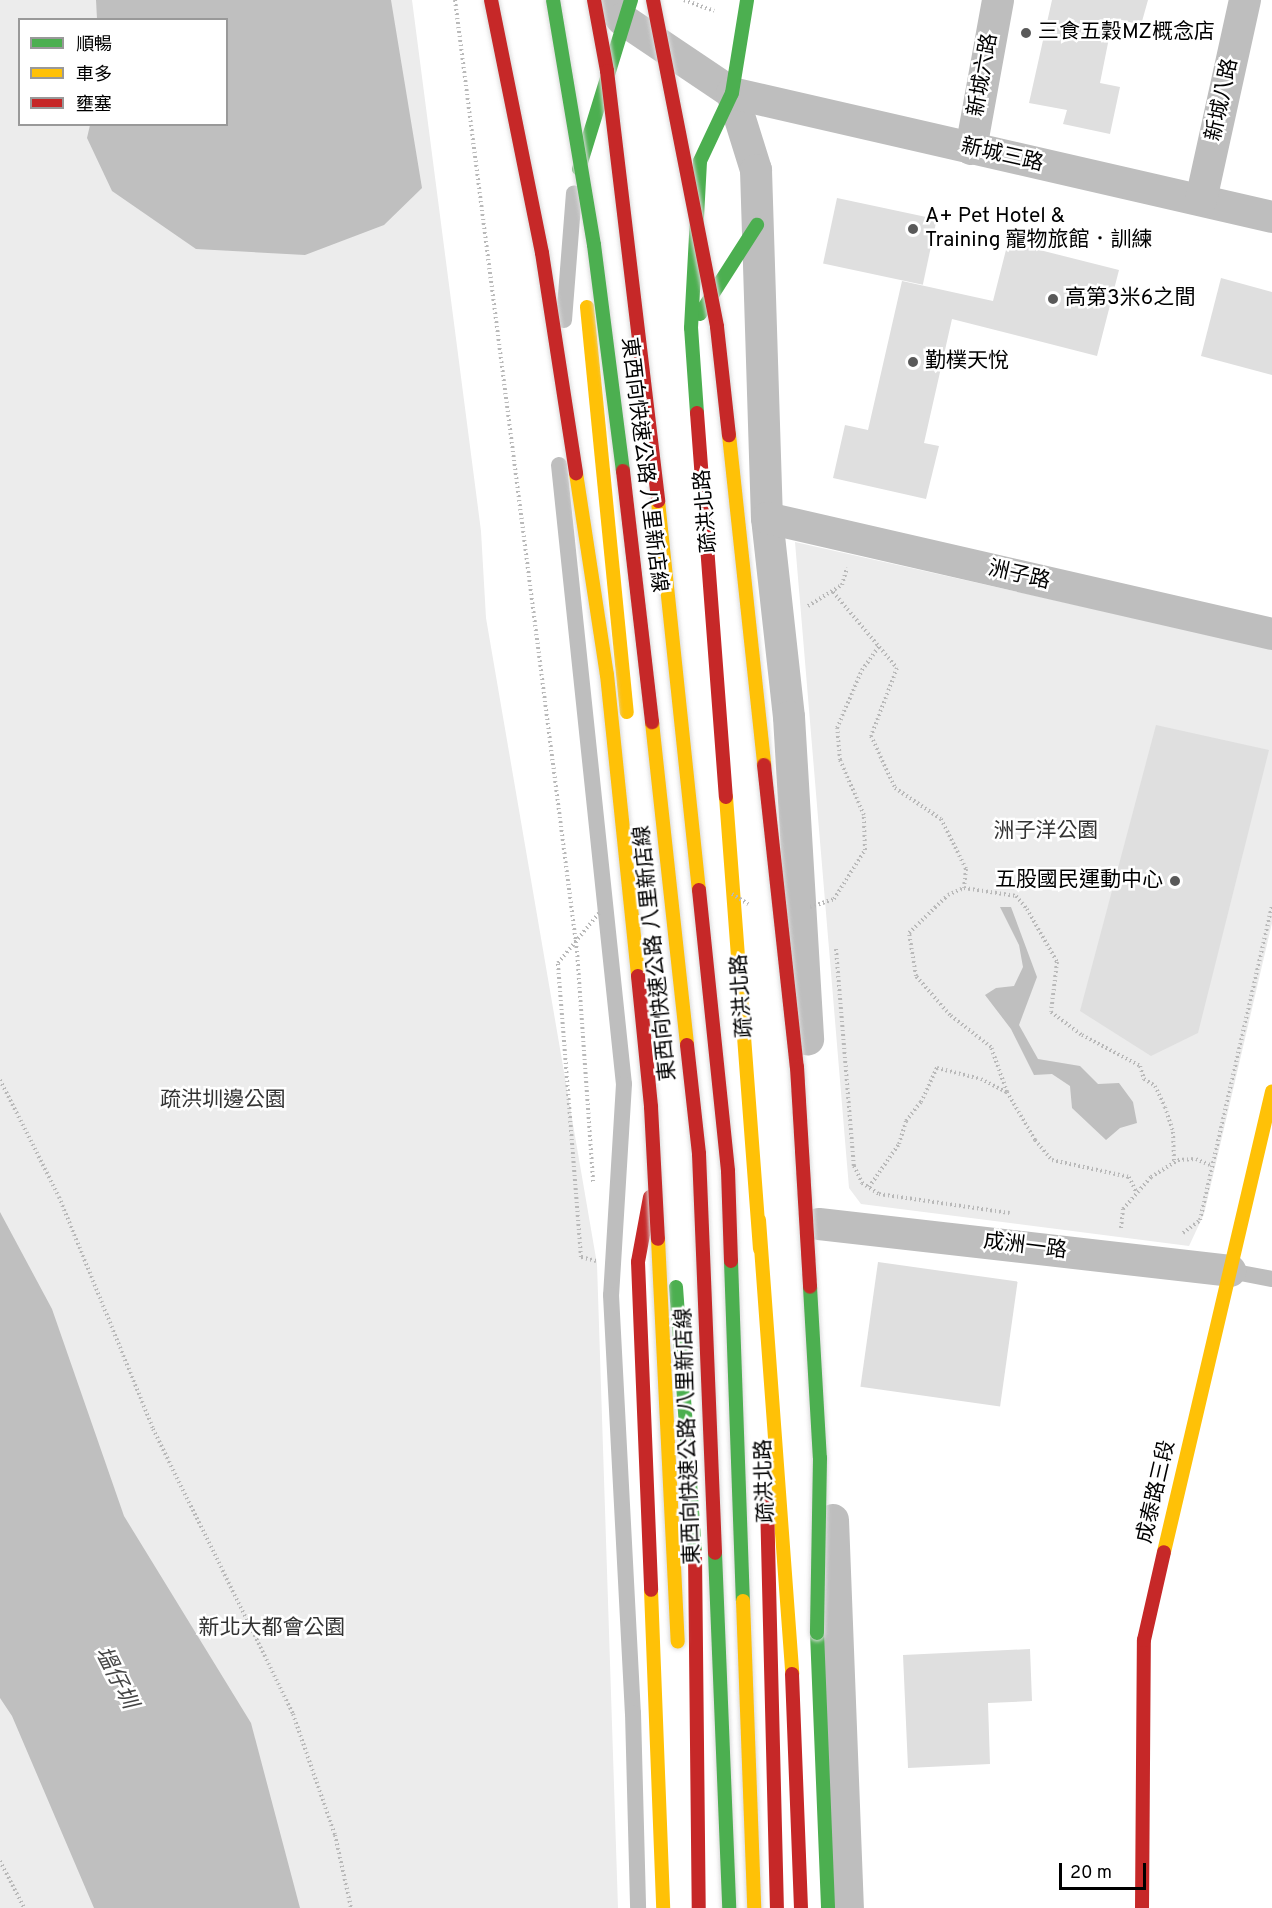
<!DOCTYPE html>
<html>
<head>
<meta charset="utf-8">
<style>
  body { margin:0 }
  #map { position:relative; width:1272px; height:1908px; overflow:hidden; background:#fff; font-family:Overpass,"Noto Sans TC",sans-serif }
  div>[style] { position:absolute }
  .green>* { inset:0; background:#ececec }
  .water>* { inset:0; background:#bfbfbf }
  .building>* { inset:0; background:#dfdfdf; transform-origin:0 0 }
  .path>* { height:4px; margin-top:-2px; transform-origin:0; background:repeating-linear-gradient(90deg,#b9b9b9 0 1.5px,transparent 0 4.5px) }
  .lane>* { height:16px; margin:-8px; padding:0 8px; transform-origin:8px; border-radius:8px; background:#bebebe }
  .street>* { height:32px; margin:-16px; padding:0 16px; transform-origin:16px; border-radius:16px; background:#bebebe }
  .fast>* { height:14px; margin:-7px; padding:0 7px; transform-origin:7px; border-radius:7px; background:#4caf50 }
  .slow>* { height:14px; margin:-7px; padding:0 7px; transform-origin:7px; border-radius:7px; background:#ffc107 }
  .jam>* { height:14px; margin:-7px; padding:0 7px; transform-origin:7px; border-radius:7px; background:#c62828 }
  .path-bridge>* { height:4px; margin-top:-2px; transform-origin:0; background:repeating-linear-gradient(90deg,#b9b9b9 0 1.5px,transparent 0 4.5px) }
  .bridges { filter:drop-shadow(0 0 2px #dbdbdb) drop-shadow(0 0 2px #dbdbdb) }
  .fast-bridge>* { height:14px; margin:-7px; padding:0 7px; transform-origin:7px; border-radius:7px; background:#4caf50 }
  .slow-bridge>* { height:14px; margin:-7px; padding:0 7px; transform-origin:7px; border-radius:7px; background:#ffc107 }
  .jam-bridge>* { height:14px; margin:-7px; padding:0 7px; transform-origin:7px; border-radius:7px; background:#c62828 }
  .dots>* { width:16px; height:16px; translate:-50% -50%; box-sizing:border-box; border:3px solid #fff; border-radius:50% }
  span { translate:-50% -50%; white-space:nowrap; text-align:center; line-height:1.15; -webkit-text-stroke:5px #fff; paint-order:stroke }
  .poi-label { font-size:21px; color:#000 }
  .left { translate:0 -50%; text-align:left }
  .right { translate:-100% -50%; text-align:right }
  .street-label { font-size:21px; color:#000 }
  .park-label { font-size:21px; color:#333 }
  .water-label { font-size:22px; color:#444; font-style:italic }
  .legend { position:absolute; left:18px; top:18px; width:210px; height:108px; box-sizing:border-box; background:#fff; border:2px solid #999; margin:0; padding:8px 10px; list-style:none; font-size:18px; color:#000 }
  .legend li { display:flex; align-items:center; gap:12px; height:30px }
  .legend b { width:30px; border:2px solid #999 }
  .scale { position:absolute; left:1059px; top:1863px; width:87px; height:27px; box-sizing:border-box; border:3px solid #000; border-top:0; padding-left:8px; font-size:18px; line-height:21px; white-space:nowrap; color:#000; -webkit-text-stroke:4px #fff; paint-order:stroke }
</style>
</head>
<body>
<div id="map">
  <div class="green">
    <div style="clip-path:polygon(evenodd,0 0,412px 0,481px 531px,486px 618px,597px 1264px,618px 1908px,0 1908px,0 0,20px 20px,226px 20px,226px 124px,20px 124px,20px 20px)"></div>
    <div style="clip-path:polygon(795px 542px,1272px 649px,1272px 923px,1204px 1214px,1189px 1246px,861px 1204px,849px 1188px)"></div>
  </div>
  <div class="water">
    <div style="clip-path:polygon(96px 0,391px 0,422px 188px,384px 225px,305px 255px,196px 249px,112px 191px,87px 138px,90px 125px,226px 124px,226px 20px,97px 19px)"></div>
    <div style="clip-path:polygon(1000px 907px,1011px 907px,1037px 977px,1019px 1025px,1038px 1059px,1080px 1066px,1098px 1084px,1119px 1083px,1133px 1102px,1137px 1123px,1120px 1128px,1106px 1140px,1072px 1108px,1070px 1086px,1052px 1074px,1034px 1075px,1011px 1029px,985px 995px,996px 988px,1014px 986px,1023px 967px,1019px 945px)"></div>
    <div style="clip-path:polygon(0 1212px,52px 1309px,124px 1516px,251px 1723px,300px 1908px,94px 1908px,12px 1716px,0 1698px)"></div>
  </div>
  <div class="building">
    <div style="clip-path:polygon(1052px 0,1148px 0,1141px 25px,1113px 18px,1100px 83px,1120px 87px,1110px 134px,1063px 124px,1067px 110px,1029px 103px)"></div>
    <div style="left:837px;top:198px;width:102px;height:67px;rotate:12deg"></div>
    <div style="clip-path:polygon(1008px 242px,1119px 270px,1097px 356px,952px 319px,924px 443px,939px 446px,926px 499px,833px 478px,845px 425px,868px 430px,902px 281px,993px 301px)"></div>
    <div style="clip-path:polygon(1221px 278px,1272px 292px,1272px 375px,1201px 356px)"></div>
    <div style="clip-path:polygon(1156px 725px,1269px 750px,1198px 1033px,1151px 1056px,1080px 1011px)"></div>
    <div style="left:878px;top:1262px;width:141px;height:126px;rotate:8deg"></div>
    <div style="clip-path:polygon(1030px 1649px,1032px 1701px,988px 1703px,990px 1764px,908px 1768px,903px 1655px)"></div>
  </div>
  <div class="path">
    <div style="left:455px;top:0;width:959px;rotate:82.69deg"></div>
    <div style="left:577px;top:951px;width:232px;rotate:86deg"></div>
    <div style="left:684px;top:0;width:32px;rotate:20deg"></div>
    <div style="left:833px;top:592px;width:99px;rotate:49.9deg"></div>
    <div style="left:897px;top:668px;width:73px;rotate:110.9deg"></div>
    <div style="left:871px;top:736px;width:57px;rotate:65.2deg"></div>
    <div style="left:895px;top:788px;width:55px;rotate:34deg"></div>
    <div style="left:941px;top:819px;width:56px;rotate:63.4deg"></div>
    <div style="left:966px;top:869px;width:19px;rotate:96deg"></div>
    <div style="left:808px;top:606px;width:40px;rotate:-32deg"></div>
    <div style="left:842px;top:585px;width:18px;rotate:-74deg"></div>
    <div style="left:836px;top:949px;width:218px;rotate:85.3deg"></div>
    <div style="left:854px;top:1166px;width:19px;rotate:65deg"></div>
    <div style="left:862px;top:1183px;width:20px;rotate:33deg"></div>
    <div style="left:879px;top:1194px;width:132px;rotate:8.3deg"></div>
    <div style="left:0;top:1080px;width:131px;rotate:63.2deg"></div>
    <div style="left:59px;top:1197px;width:250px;rotate:67.9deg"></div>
    <div style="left:153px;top:1429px;width:318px;rotate:63.8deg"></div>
    <div style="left:293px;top:1714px;width:128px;rotate:70.9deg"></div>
    <div style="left:335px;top:1835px;width:75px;rotate:77.6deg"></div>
    <div style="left:1007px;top:1092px;width:48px;rotate:-109.6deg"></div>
    <div style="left:991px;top:1047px;width:52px;rotate:-142deg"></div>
    <div style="left:950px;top:1015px;width:52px;rotate:-131.1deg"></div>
    <div style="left:916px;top:976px;width:44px;rotate:-99.2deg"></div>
    <div style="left:909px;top:933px;width:54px;rotate:-44.3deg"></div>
    <div style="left:948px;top:895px;width:17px;rotate:-24deg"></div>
    <div style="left:964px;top:888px;width:53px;rotate:8.7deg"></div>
    <div style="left:1016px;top:896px;width:17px;rotate:50deg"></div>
    <div style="left:1027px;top:909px;width:61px;rotate:60.5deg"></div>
    <div style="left:1057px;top:962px;width:50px;rotate:96.8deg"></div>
    <div style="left:1051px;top:1012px;width:39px;rotate:37deg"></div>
    <div style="left:1082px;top:1035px;width:66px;rotate:28.1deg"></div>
    <div style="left:1140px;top:1066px;width:14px;rotate:73deg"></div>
    <div style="left:1144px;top:1079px;width:13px;rotate:32deg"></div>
    <div style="left:1155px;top:1086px;width:23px;rotate:65deg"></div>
    <div style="left:1165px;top:1107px;width:26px;rotate:72deg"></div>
    <div style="left:1173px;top:1132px;width:30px;rotate:88deg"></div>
    <div style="left:869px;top:1187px;width:52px;rotate:-55.1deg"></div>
    <div style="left:899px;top:1144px;width:24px;rotate:-73deg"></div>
    <div style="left:906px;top:1121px;width:24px;rotate:-52deg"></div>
    <div style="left:921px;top:1102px;width:38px;rotate:-65deg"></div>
    <div style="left:937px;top:1068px;width:45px;rotate:14deg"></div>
    <div style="left:981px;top:1079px;width:29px;rotate:27deg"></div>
    <div style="left:1007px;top:1092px;width:56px;rotate:59.7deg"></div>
    <div style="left:1035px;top:1140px;width:26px;rotate:50deg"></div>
    <div style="left:1052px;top:1160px;width:79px;rotate:12.4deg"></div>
    <div style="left:1129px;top:1177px;width:17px;rotate:65deg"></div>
    <div style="left:1121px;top:1228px;width:19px;rotate:-84deg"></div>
    <div style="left:1123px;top:1209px;width:43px;rotate:-48.8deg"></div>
    <div style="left:1151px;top:1177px;width:32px;rotate:-32deg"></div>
    <div style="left:1178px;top:1160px;width:18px;rotate:-3deg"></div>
    <div style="left:1196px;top:1159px;width:15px;rotate:23deg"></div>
    <div style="left:1183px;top:1233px;width:21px;rotate:-37deg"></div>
    <div style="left:1200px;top:1220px;width:322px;rotate:-77.1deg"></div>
    <div style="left:0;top:1861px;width:53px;rotate:62.9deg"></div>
  </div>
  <div class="lane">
    <div style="left:564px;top:320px;width:127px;rotate:-85.5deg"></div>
    <div style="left:559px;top:465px;width:622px;rotate:84.01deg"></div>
    <div style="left:624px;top:1084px;width:211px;rotate:93.5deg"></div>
    <div style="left:611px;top:1295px;width:419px;rotate:87deg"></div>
    <div style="left:633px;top:1713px;width:195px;rotate:88.5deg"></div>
    <div style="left:1230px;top:1271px;width:43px;rotate:10.8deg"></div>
  </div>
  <div class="street">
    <div style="left:609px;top:3px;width:21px;rotate:51deg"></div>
    <div style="left:622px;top:19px;width:133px;rotate:33.9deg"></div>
    <div style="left:732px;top:93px;width:81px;rotate:72.7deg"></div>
    <div style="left:756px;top:170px;width:348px;rotate:88.2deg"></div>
    <div style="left:767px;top:518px;width:200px;rotate:83.7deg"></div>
    <div style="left:789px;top:717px;width:323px;rotate:86.6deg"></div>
    <div style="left:732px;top:93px;width:554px;rotate:12.93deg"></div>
    <div style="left:971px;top:149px;width:151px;rotate:-79.7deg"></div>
    <div style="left:1201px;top:200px;width:205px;rotate:-77.6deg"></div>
    <div style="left:767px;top:518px;width:518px;rotate:12.94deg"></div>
    <div style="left:819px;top:1224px;width:414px;rotate:6.5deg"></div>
    <div style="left:833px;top:1520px;width:388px;rotate:87.8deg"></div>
  </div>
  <div class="fast">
    <div style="left:579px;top:169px;width:177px;rotate:-72.9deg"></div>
    <div style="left:700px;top:314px;width:106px;rotate:-57.4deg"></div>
    <div style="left:697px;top:413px;width:85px;rotate:-94deg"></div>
    <div style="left:691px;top:328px;width:167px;rotate:-86.9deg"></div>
    <div style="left:700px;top:161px;width:75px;rotate:-64.8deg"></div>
    <div style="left:732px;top:93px;width:94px;rotate:-80.8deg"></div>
    <div style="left:676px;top:1287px;width:267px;rotate:85.9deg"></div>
    <div style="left:817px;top:1633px;width:275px;rotate:87.7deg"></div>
  </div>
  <div class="slow">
    <div style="left:587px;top:307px;width:407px;rotate:84.4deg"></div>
    <div style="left:726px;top:797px;width:453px;rotate:85.7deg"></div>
    <div style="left:759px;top:1220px;width:455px;rotate:85.8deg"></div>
    <div style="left:1164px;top:1552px;width:473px;rotate:-76.8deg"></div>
    <div style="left:651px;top:1590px;width:318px;rotate:87.8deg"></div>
  </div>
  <div class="jam">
    <div style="left:697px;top:413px;width:385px;rotate:85.7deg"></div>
    <div style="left:650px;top:1197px;width:66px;rotate:100.5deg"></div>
    <div style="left:638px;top:1262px;width:328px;rotate:87.7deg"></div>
    <div style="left:767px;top:1502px;width:406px;rotate:88.6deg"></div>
    <div style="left:695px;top:1553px;width:355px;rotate:89.4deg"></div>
    <div style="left:792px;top:1674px;width:234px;rotate:87.8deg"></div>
    <div style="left:1142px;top:1908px;width:268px;rotate:-89.6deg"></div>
    <div style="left:1144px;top:1640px;width:90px;rotate:-77.2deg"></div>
  </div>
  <div class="path-bridge">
    <div style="left:732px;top:894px;width:19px;rotate:32deg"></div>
    <div style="left:810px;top:907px;width:25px;rotate:-18deg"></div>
    <div style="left:834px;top:899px;width:58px;rotate:-57.7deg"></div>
    <div style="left:865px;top:850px;width:35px;rotate:-92deg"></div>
    <div style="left:864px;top:815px;width:60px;rotate:-113.6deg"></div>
    <div style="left:840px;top:760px;width:32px;rotate:-95deg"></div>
    <div style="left:837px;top:728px;width:63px;rotate:-66.7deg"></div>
    <div style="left:862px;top:670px;width:29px;rotate:-54deg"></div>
    <div style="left:596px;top:1261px;width:16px;rotate:-165deg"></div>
    <div style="left:581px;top:1257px;width:295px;rotate:-94.5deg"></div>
    <div style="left:558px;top:963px;width:65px;rotate:-50.6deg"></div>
  </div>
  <div class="bridges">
    <div class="fast-bridge">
      <div style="left:553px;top:0;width:248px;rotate:80.5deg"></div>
      <div style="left:594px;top:245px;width:228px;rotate:82.7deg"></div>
      <div style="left:731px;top:1261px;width:340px;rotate:88deg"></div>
      <div style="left:810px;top:1287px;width:171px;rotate:86.7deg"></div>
      <div style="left:820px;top:1458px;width:175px;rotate:91deg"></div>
      <div style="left:715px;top:1553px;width:355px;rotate:87.7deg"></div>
    </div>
    <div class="slow-bridge">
      <div style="left:729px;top:435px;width:332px;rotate:83.9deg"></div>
      <div style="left:576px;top:473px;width:204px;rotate:81.3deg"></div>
      <div style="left:607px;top:675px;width:303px;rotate:84.1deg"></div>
      <div style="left:658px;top:501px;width:391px;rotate:84deg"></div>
      <div style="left:652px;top:722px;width:325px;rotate:83.8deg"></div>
      <div style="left:658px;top:1239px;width:403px;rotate:87.2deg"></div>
      <div style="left:743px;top:1601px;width:307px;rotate:87.9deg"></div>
    </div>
    <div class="jam-bridge">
      <div style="left:491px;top:0;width:258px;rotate:78.6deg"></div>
      <div style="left:542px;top:253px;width:223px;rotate:81.2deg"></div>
      <div style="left:594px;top:0;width:72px;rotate:79.6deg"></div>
      <div style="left:607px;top:71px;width:433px;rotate:83.2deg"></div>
      <div style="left:653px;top:0;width:333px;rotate:78.9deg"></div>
      <div style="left:717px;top:327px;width:109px;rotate:83.7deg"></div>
      <div style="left:623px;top:471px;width:253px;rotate:83.4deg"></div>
      <div style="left:764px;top:765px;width:304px;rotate:83.8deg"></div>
      <div style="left:797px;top:1067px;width:220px;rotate:86.6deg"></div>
      <div style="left:699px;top:890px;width:282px;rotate:84.1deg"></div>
      <div style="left:728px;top:1171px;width:90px;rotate:88.1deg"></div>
      <div style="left:638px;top:976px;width:132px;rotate:84.3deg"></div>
      <div style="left:651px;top:1107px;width:132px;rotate:87deg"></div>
      <div style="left:687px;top:1045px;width:110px;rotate:83.7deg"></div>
      <div style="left:699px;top:1154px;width:399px;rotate:87.7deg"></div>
    </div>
  </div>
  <div class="dots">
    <div style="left:1026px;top:33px;background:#595959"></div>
    <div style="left:913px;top:229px;background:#595959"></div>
    <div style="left:1053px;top:299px;background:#595959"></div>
    <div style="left:913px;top:362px;background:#595959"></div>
    <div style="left:1175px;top:881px;background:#595959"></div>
  </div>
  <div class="poi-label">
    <span class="left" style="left:1038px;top:33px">三食五穀MZ概念店</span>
    <span class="left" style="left:925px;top:229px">A+ Pet Hotel &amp;<br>Training 寵物旅館．訓練</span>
    <span class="left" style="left:1065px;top:299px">高第3米6之間</span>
    <span class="left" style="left:925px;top:362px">勤樸天悅</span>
    <span class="right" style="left:1163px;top:881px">五股國民運動中心</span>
  </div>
  <div class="street-label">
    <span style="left:984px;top:75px;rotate:-80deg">新城六路</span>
    <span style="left:1223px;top:100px;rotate:-78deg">新城八路</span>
    <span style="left:1002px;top:156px;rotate:13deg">新城三路</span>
    <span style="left:643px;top:465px;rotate:83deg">東西向快速公路 八里新店線</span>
    <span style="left:707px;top:511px;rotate:-95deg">疏洪北路</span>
    <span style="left:1019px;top:576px;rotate:13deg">洲子路</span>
    <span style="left:656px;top:953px;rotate:-96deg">東西向快速公路 八里新店線</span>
    <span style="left:743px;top:996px;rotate:-94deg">疏洪北路</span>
    <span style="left:1025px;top:1247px;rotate:7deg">成洲一路</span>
    <span style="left:689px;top:1436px;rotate:-92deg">東西向快速公路 八里新店線</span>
    <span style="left:766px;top:1481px;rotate:-92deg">疏洪北路</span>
    <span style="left:1157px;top:1492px;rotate:-77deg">成泰路三段</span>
  </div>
  <div class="park-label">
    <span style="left:1046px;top:832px">洲子洋公園</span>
    <span style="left:223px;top:1101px">疏洪圳邊公園</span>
    <span style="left:272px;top:1629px">新北大都會公園</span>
  </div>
  <div class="water-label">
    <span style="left:115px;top:1678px;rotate:63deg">塭仔圳</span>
  </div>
  <ul class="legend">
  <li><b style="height:8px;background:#4caf50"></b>順暢</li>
  <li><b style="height:8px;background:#ffc107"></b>車多</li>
  <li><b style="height:8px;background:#c62828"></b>壅塞</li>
  </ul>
  <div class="scale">20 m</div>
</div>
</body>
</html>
